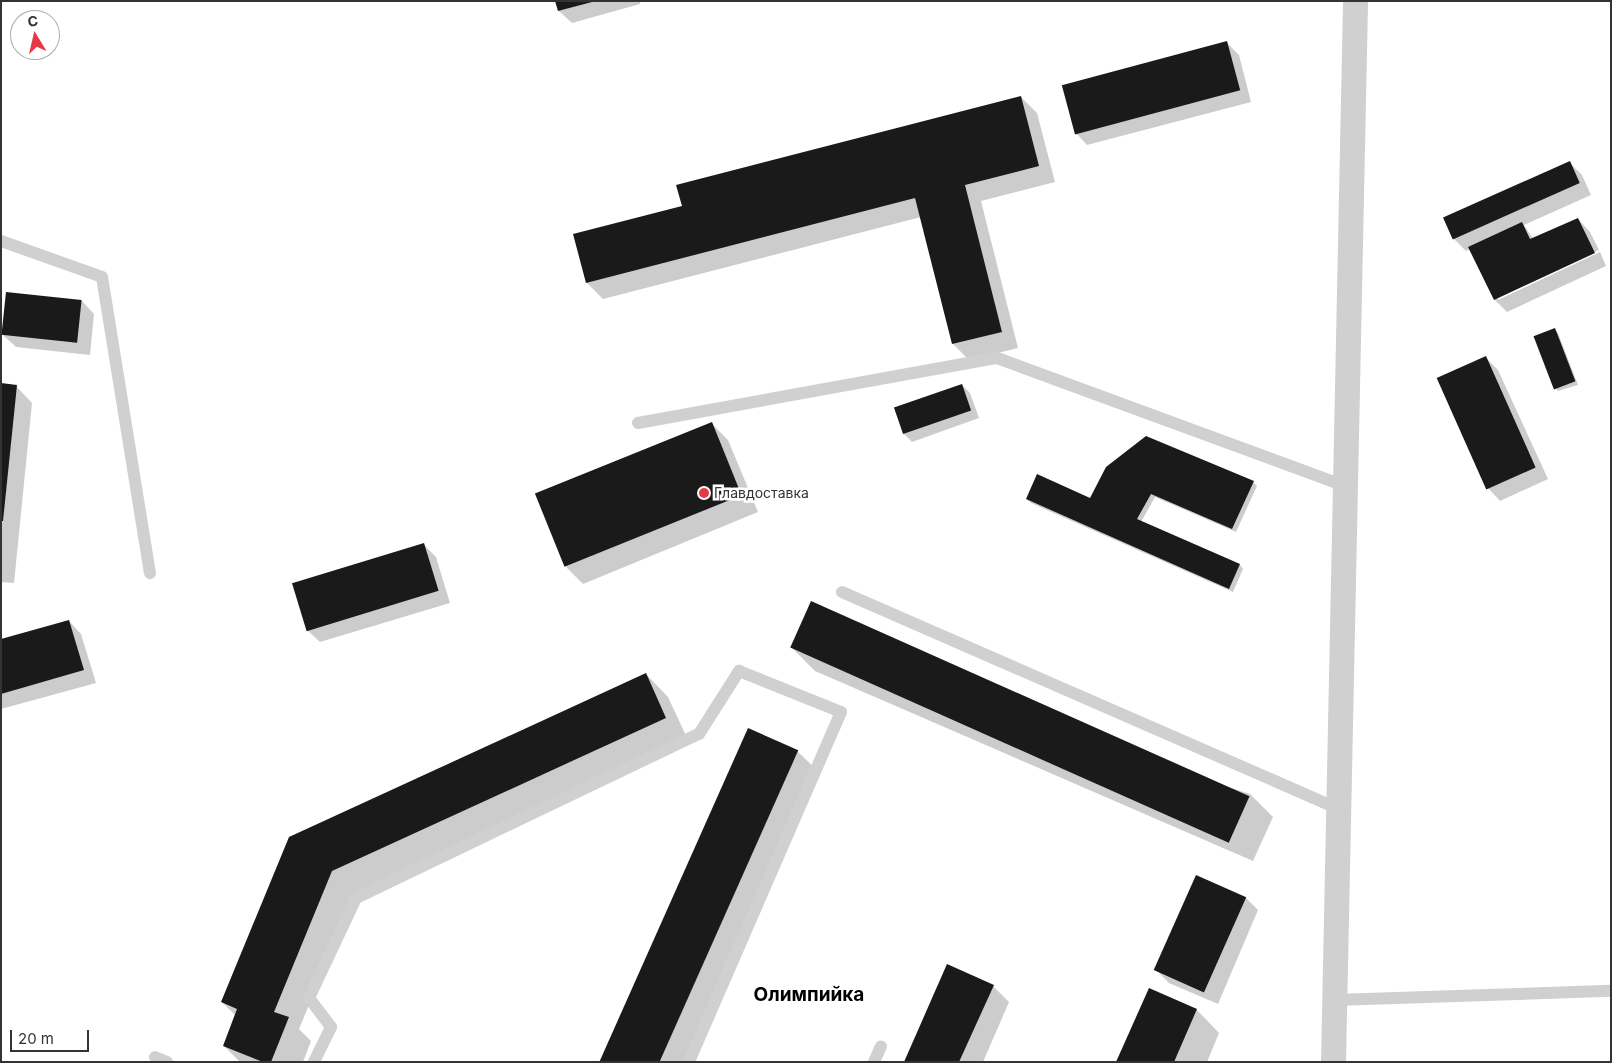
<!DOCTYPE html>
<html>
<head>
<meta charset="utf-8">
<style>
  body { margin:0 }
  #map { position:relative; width:1612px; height:1063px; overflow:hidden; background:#fff; font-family:Inter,sans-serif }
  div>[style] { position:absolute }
  .shadow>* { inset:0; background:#0003 }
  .building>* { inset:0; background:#1a1a1a; transform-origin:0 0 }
  .lane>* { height:12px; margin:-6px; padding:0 6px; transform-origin:6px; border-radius:6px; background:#d0d0d0 }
  .street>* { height:25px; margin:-12.5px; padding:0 12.5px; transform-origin:12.5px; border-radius:12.5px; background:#d0d0d0 }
  .dots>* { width:14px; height:14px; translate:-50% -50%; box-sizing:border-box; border:2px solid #fff; border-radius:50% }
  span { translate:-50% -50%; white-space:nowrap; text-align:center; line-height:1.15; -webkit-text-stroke:5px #fff; paint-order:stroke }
  .poi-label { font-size:14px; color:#333 }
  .left { translate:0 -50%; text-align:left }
  .district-label { font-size:19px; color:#000; font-weight:700 }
  .frame { position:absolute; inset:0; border:2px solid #333; pointer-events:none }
  .north { position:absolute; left:10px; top:10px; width:50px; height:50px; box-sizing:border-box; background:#fff; border:1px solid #adadad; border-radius:50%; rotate:351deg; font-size:14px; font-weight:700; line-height:20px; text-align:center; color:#333 }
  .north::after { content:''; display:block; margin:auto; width:18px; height:22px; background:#e63946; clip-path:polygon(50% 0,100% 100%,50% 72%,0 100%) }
  .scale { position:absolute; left:10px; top:1030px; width:79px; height:22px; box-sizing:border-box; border:2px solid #333; border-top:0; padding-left:6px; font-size:15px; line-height:18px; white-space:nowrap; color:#333; -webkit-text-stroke:4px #fff; paint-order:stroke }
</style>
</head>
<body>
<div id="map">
  <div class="shadow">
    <div style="clip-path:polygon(557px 1px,640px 1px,640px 4px,572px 23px,559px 11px)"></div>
    <div style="clip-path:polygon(1227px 43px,1239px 55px,1251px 102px,1087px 145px,1075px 132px)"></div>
    <div style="clip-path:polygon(1021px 97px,1037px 113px,1055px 182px,981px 201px,1018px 348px,969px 360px,953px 344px,921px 217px,603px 299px,587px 283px,683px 207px)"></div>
    <div style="clip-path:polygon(1570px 163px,1582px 175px,1591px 195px,1524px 225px,1534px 240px,1578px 219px,1590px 232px,1599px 250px,1498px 297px,1498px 300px,1600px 252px,1606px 266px,1507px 312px,1495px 300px,1470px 249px,1466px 251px,1453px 238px)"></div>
    <div style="clip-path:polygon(8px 293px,82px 301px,94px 314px,90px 355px,16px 347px,3px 335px)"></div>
    <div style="clip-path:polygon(1554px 329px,1558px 333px,1578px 385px,1558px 391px,1554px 387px)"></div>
    <div style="clip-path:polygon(1486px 358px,1498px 370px,1548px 479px,1500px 501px,1488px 488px)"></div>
    <div style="clip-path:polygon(1px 385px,16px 386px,32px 403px,14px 583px,1px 582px)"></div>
    <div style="clip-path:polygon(962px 385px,970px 393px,979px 418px,912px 442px,904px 434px,895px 409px)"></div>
    <div style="clip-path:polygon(712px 424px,728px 440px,758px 512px,583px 584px,567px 568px,537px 496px)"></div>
    <div style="clip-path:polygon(1253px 482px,1257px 486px,1236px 532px,1155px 497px,1141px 522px,1240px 565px,1243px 569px,1233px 592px,1031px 503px,1027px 499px,1091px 500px)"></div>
    <div style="clip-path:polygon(424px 545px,436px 557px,450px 603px,320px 642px,307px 630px)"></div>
    <div style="clip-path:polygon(69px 621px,81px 634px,96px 683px,1px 709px,1px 641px)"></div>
    <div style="clip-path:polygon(792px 648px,1250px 794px,1273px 817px,1253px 861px,815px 671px)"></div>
    <div style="clip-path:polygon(646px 674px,668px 697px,688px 740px,355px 894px,299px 1029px,311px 1041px,303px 1062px,240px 1062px,224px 1046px,236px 1016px,222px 1002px,290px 838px)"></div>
    <div style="clip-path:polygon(797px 751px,820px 773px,691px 1062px,601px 1062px)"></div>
    <div style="clip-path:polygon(1246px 898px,1258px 910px,1218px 1004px,1169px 983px,1157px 971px)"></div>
    <div style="clip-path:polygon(993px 986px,1009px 1002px,983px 1062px,905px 1062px)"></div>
    <div style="clip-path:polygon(1149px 989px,1197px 1010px,1219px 1033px,1207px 1062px,1117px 1062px)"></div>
  </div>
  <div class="building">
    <div style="clip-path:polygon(555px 1px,592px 1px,592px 2px,558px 11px)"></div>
    <div style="left:1227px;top:41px;width:51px;height:171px;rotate:75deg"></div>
    <div style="clip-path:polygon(1021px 96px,1039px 166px,965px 185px,1002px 332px,952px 344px,915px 198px,586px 283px,573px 234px,682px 206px,676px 185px)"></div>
    <div style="left:1570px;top:161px;width:24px;height:139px;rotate:66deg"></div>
    <div style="clip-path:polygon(1578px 218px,1595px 253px,1494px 300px,1468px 247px,1522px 222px,1530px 239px)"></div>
    <div style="left:6px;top:292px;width:76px;height:43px;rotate:6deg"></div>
    <div style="left:1555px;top:328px;width:57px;height:23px;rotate:69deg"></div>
    <div style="left:1486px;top:356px;width:122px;height:54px;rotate:66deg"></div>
    <div style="clip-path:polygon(1px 383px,17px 385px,3px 521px,1px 521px)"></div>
    <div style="left:962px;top:384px;width:28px;height:72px;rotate:71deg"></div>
    <div style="left:712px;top:422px;width:79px;height:191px;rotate:68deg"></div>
    <div style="clip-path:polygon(1146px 436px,1254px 481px,1232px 529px,1151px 494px,1137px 519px,1240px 564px,1229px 589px,1026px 499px,1037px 474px,1090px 498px,1106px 467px)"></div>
    <div style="left:424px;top:543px;width:50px;height:138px;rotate:73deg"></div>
    <div style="left:811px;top:601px;width:480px;height:51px;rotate:24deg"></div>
    <div style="clip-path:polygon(69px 620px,84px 670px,1px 694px,1px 639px)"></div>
    <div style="clip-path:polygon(646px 673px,666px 718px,332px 871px,274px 1012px,289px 1017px,271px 1062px,263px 1062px,223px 1046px,237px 1009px,221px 1002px,289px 837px)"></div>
    <div style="left:748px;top:728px;width:55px;height:365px;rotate:24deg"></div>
    <div style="left:1196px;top:875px;width:55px;height:104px;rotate:24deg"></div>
    <div style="clip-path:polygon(947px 964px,994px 985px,959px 1062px,904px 1062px)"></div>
    <div style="clip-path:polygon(1149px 988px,1197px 1009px,1174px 1062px,1116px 1062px)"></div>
  </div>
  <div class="lane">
    <div style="left:1px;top:241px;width:107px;rotate:19.6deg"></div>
    <div style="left:102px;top:277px;width:300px;rotate:80.8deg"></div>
    <div style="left:638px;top:423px;width:365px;rotate:-10.3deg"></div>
    <div style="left:997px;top:358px;width:371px;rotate:20.2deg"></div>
    <div style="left:842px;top:592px;width:542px;rotate:23.59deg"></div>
    <div style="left:1335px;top:1000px;width:276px;rotate:-1.9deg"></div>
    <div style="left:155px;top:1057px;width:13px;rotate:23deg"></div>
    <div style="left:314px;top:1062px;width:39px;rotate:-64deg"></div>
    <div style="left:331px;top:1027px;width:36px;rotate:-127deg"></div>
    <div style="left:309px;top:998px;width:110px;rotate:-64.8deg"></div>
    <div style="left:356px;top:898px;width:380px;rotate:-25.6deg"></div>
    <div style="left:699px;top:734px;width:75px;rotate:-57.6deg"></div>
    <div style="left:739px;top:671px;width:110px;rotate:21.9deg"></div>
    <div style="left:841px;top:712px;width:382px;rotate:113.5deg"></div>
    <div style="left:874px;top:1062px;width:17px;rotate:-66deg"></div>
  </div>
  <div class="street">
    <div style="left:1333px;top:1062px;width:1061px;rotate:-88.81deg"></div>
  </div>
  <div class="dots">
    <div style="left:704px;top:493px;background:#e63946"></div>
  </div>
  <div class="poi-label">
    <span class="left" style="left:714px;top:493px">Главдоставка</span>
  </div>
  <div class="district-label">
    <span style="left:809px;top:995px">Олимпийка</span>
  </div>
  <div class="frame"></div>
  <div class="north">С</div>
  <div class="scale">20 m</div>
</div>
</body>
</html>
